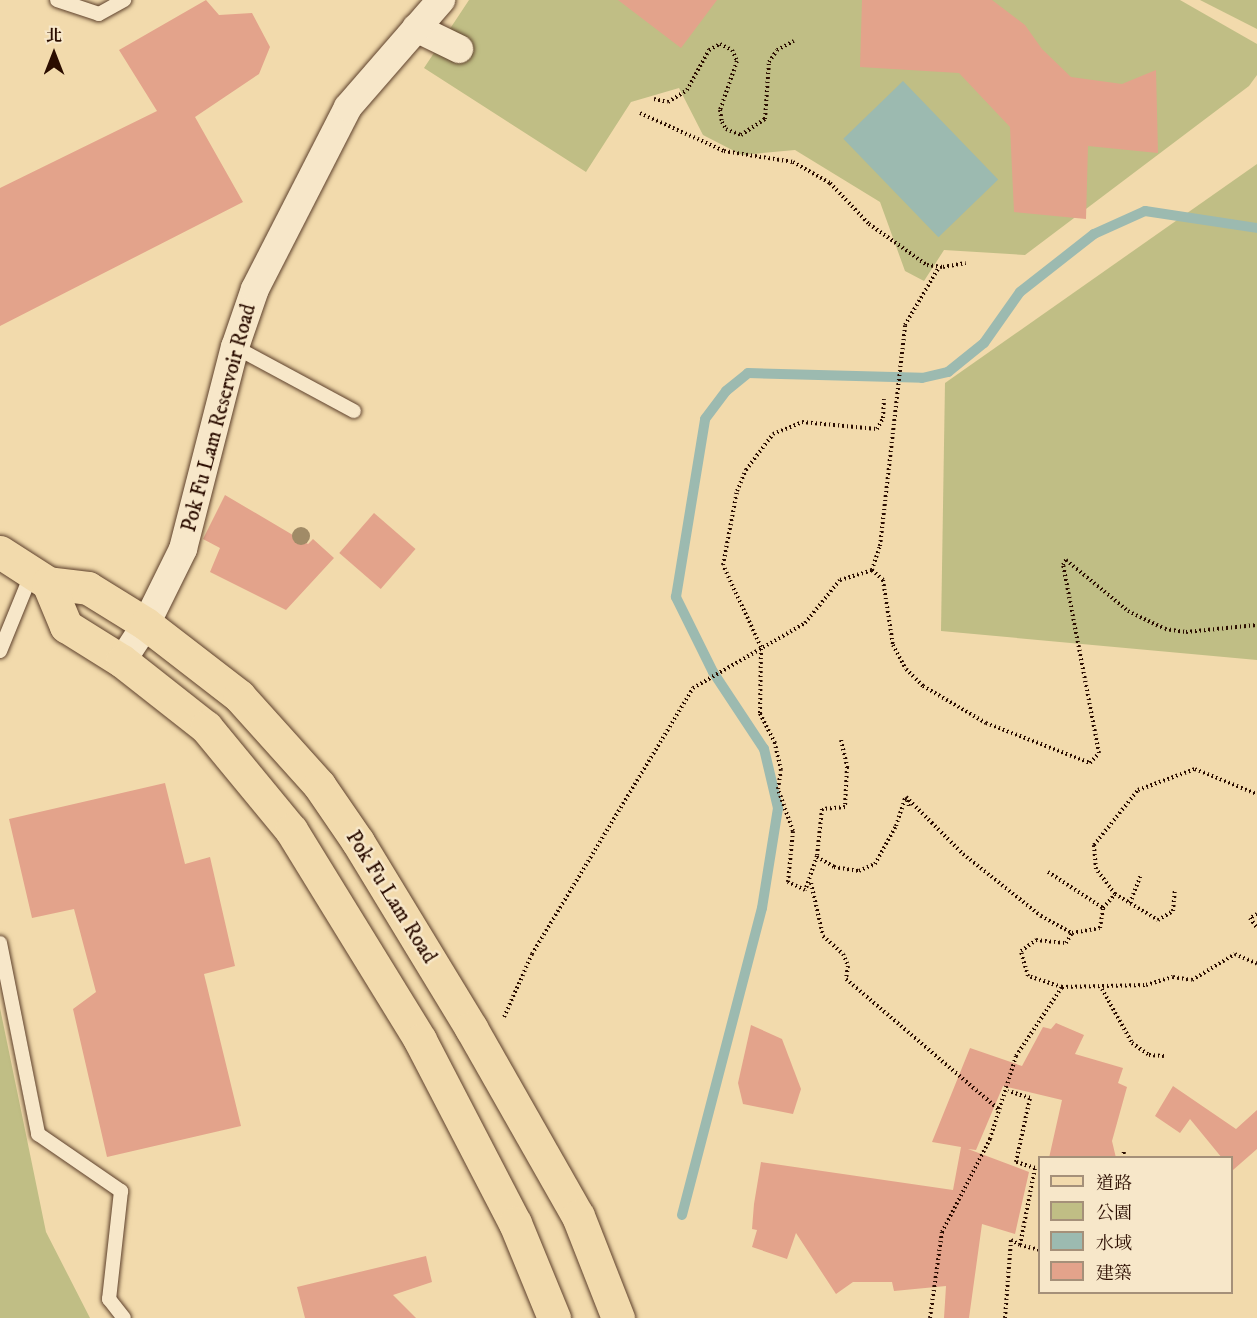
<!DOCTYPE html>
<html>
<head>
<meta charset="utf-8">
<style>
  body { margin:0 }
  #map { position:relative; width:1257px; height:1318px; overflow:hidden; background:#f2daac; font-family:"IM FELL DW Pica","Noto Serif TC",serif }
  div>[style] { position:absolute }
  .green>* { inset:0; background:#c0be85 }
  .water>* { inset:0; background:#9cbab0; transform-origin:0 0 }
  .stream>* { height:10px; margin:-5px; padding:0 5px; transform-origin:5px; border-radius:5px; background:#9cbab0 }
  .building>* { inset:0; background:#e3a38b; transform-origin:0 0 }
  .path>* { height:4px; margin-top:-2px; transform-origin:0; background:repeating-linear-gradient(90deg,#2b0d00 0 1.5px,transparent 0 4.5px) }
  .roads { filter:drop-shadow(0 0 2px #5d402b) drop-shadow(0 0 2px #5d402b) }
  .lane>* { height:14px; margin:-7px; padding:0 7px; transform-origin:7px; border-radius:7px; background:#f7e7c9 }
  .street>* { height:28px; margin:-14px; padding:0 14px; transform-origin:14px; border-radius:14px; background:#f7e7c9 }
  .primary>* { height:33px; margin:-16.5px; padding:0 16.5px; transform-origin:16.5px; border-radius:16.5px; background:#f2daac }
  .trees>* { width:18px; height:18px; margin:-9px; border-radius:50%; background:#a18b67 }
  span { translate:-50% -50%; white-space:nowrap; text-align:center; line-height:1.15; -webkit-text-stroke:5px #f7e7c9; paint-order:stroke }
  .street-label { font-size:21px; color:#2b0d00 }
  .legend { position:absolute; left:1038px; top:1156px; width:195px; height:138px; box-sizing:border-box; background:#f7e7c9; border:2px solid #a59079; margin:0; padding:8px 10px; list-style:none; font-size:18px; color:#2b0d00 }
  .legend li { display:flex; align-items:center; gap:12px; height:30px }
  .legend b { width:30px; border:2px solid #a59079 }
  .north { position:absolute; left:24px; top:24px; width:60px; height:60px; -webkit-text-stroke:4px #f7e7c9; paint-order:stroke; rotate:0deg; font-size:16px; font-weight:700; line-height:24px; text-align:center; color:#2b0d00 }
  .north::after { content:''; display:block; margin:auto; width:21px; height:27px; background:#2b0d00; clip-path:polygon(50% 0,100% 100%,50% 72%,0 100%) }
</style>
</head>
<body>
<div id="map">
  <div class="green">
    <div style="clip-path:polygon(469px 0,1180px 0,1257px 44px,1257px 75px,1249px 86px,1025px 255px,944px 250px,924px 281px,905px 271px,880px 202px,795px 150px,742px 155px,703px 135px,679px 88px,631px 102px,586px 172px,424px 68px)"></div>
    <div style="clip-path:polygon(1200px 0,1257px 0,1257px 29px)"></div>
    <div style="clip-path:polygon(1257px 164px,1257px 660px,941px 631px,945px 383px)"></div>
    <div style="clip-path:polygon(0 1008px,46px 1232px,90px 1318px,0 1318px)"></div>
  </div>
  <div class="water">
    <div style="left:903px;top:81px;width:137px;height:83px;rotate:46deg"></div>
  </div>
  <div class="stream">
    <div style="left:682px;top:1215px;width:317px;rotate:-75.4deg"></div>
    <div style="left:762px;top:908px;width:101px;rotate:-80.9deg"></div>
    <div style="left:778px;top:808px;width:61px;rotate:-103.3deg"></div>
    <div style="left:764px;top:749px;width:92px;rotate:-123.5deg"></div>
    <div style="left:713px;top:672px;width:84px;rotate:-116.3deg"></div>
    <div style="left:676px;top:597px;width:180px;rotate:-80.7deg"></div>
    <div style="left:705px;top:419px;width:35px;rotate:-53deg"></div>
    <div style="left:726px;top:391px;width:28px;rotate:-39deg"></div>
    <div style="left:748px;top:373px;width:174px;rotate:1.6deg"></div>
    <div style="left:922px;top:378px;width:27px;rotate:-13deg"></div>
    <div style="left:948px;top:372px;width:46px;rotate:-38.9deg"></div>
    <div style="left:984px;top:343px;width:62px;rotate:-54.8deg"></div>
    <div style="left:1020px;top:292px;width:94px;rotate:-38.1deg"></div>
    <div style="left:1094px;top:234px;width:56px;rotate:-24.3deg"></div>
    <div style="left:1145px;top:211px;width:113px;rotate:8.6deg"></div>
  </div>
  <div class="building">
    <div style="clip-path:polygon(206px 0,219px 15px,252px 13px,270px 47px,259px 74px,195px 117px,243px 202px,0 326px,0 188px,157px 111px,119px 50px)"></div>
    <div style="clip-path:polygon(618px 0,717px 0,681px 48px)"></div>
    <div style="clip-path:polygon(862px 0,992px 0,1025px 25px,1042px 49px,1071px 77px,1122px 84px,1156px 70px,1158px 153px,1088px 146px,1086px 219px,1014px 212px,1010px 127px,959px 73px,860px 67px)"></div>
    <div style="clip-path:polygon(225px 495px,308px 544px,313px 539px,334px 558px,286px 610px,210px 572px,220px 548px,203px 539px)"></div>
    <div style="left:374px;top:513px;width:55px;height:53px;rotate:41deg"></div>
    <div style="clip-path:polygon(165px 783px,185px 864px,210px 857px,235px 966px,204px 974px,241px 1126px,107px 1157px,73px 1009px,96px 992px,74px 909px,32px 918px,9px 819px)"></div>
    <div style="clip-path:polygon(1056px 1023px,1084px 1035px,1075px 1054px,1123px 1068px,1118px 1083px,1127px 1087px,1112px 1141px,1116px 1158px,1049px 1158px,1062px 1100px,1003px 1086px,976px 1150px,968px 1149px,1029px 1172px,1015px 1234px,982px 1224px,969px 1318px,944px 1318px,946px 1286px,894px 1291px,892px 1282px,853px 1282px,836px 1294px,796px 1233px,787px 1259px,752px 1247px,757px 1230px,752px 1229px,754px 1204px,761px 1162px,953px 1190px,961px 1147px,932px 1142px,970px 1048px,1022px 1066px,1043px 1027px,1051px 1029px)"></div>
    <div style="clip-path:polygon(751px 1025px,782px 1039px,801px 1089px,793px 1114px,743px 1104px,738px 1083px)"></div>
    <div style="clip-path:polygon(1173px 1086px,1236px 1129px,1257px 1110px,1257px 1149px,1233px 1170px,1232px 1158px,1222px 1158px,1190px 1119px,1180px 1133px,1155px 1116px)"></div>
    <div style="clip-path:polygon(426px 1256px,432px 1282px,393px 1295px,416px 1318px,305px 1318px,297px 1287px)"></div>
  </div>
  <div class="path">
    <div style="left:654px;top:99px;width:14px;rotate:12deg"></div>
    <div style="left:668px;top:102px;width:22px;rotate:-32deg"></div>
    <div style="left:687px;top:90px;width:46px;rotate:-61.2deg"></div>
    <div style="left:709px;top:50px;width:13px;rotate:-29deg"></div>
    <div style="left:720px;top:44px;width:13px;rotate:27deg"></div>
    <div style="left:732px;top:50px;width:12px;rotate:66deg"></div>
    <div style="left:737px;top:61px;width:52px;rotate:109.1deg"></div>
    <div style="left:720px;top:110px;width:12px;rotate:81deg"></div>
    <div style="left:722px;top:122px;width:8px;rotate:60deg"></div>
    <div style="left:726px;top:129px;width:16px;rotate:22deg"></div>
    <div style="left:741px;top:135px;width:29px;rotate:-34deg"></div>
    <div style="left:765px;top:119px;width:57px;rotate:-86deg"></div>
    <div style="left:769px;top:62px;width:14px;rotate:-56deg"></div>
    <div style="left:777px;top:50px;width:19px;rotate:-28deg"></div>
    <div style="left:640px;top:113px;width:92px;rotate:24.3deg"></div>
    <div style="left:724px;top:151px;width:70px;rotate:9.1deg"></div>
    <div style="left:793px;top:162px;width:43px;rotate:29.6deg"></div>
    <div style="left:830px;top:183px;width:57px;rotate:46.4deg"></div>
    <div style="left:869px;top:224px;width:71px;rotate:35.3deg"></div>
    <div style="left:927px;top:265px;width:16px;rotate:7deg"></div>
    <div style="left:943px;top:267px;width:23px;rotate:-10deg"></div>
    <div style="left:872px;top:570px;width:25px;rotate:-72deg"></div>
    <div style="left:880px;top:546px;width:222px;rotate:-83.5deg"></div>
    <div style="left:905px;top:325px;width:67px;rotate:-59.6deg"></div>
    <div style="left:841px;top:740px;width:28px;rotate:77deg"></div>
    <div style="left:847px;top:767px;width:40px;rotate:92.9deg"></div>
    <div style="left:845px;top:807px;width:23px;rotate:175deg"></div>
    <div style="left:822px;top:809px;width:47px;rotate:96.1deg"></div>
    <div style="left:817px;top:856px;width:36px;rotate:109deg"></div>
    <div style="left:805px;top:890px;width:19px;rotate:-155deg"></div>
    <div style="left:788px;top:882px;width:51px;rotate:-84.4deg"></div>
    <div style="left:793px;top:831px;width:45px;rotate:-109.7deg"></div>
    <div style="left:778px;top:789px;width:19px;rotate:-81deg"></div>
    <div style="left:781px;top:770px;width:28px;rotate:-103deg"></div>
    <div style="left:775px;top:743px;width:34px;rotate:-117deg"></div>
    <div style="left:760px;top:713px;width:66px;rotate:-89.1deg"></div>
    <div style="left:761px;top:647px;width:90px;rotate:-114.9deg"></div>
    <div style="left:723px;top:565px;width:75px;rotate:-79.3deg"></div>
    <div style="left:737px;top:491px;width:23px;rotate:-67deg"></div>
    <div style="left:746px;top:470px;width:45px;rotate:-53.1deg"></div>
    <div style="left:773px;top:434px;width:31px;rotate:-22deg"></div>
    <div style="left:802px;top:422px;width:75px;rotate:5.3deg"></div>
    <div style="left:877px;top:429px;width:13px;rotate:-61deg"></div>
    <div style="left:883px;top:418px;width:19px;rotate:-87deg"></div>
    <div style="left:909px;top:806px;width:9px;rotate:-108deg"></div>
    <div style="left:906px;top:797px;width:81px;rotate:45deg"></div>
    <div style="left:963px;top:854px;width:100px;rotate:38.5deg"></div>
    <div style="left:1041px;top:916px;width:35px;rotate:29deg"></div>
    <div style="left:1072px;top:933px;width:28px;rotate:-10deg"></div>
    <div style="left:1100px;top:928px;width:20px;rotate:-81deg"></div>
    <div style="left:1103px;top:908px;width:18px;rotate:-49deg"></div>
    <div style="left:1115px;top:894px;width:31px;rotate:-127deg"></div>
    <div style="left:1096px;top:869px;width:24px;rotate:-95deg"></div>
    <div style="left:1094px;top:845px;width:70px;rotate:-51.3deg"></div>
    <div style="left:1138px;top:790px;width:61px;rotate:-20.2deg"></div>
    <div style="left:1195px;top:769px;width:67px;rotate:22deg"></div>
    <div style="left:817px;top:857px;width:20px;rotate:30deg"></div>
    <div style="left:834px;top:867px;width:25px;rotate:9deg"></div>
    <div style="left:859px;top:871px;width:17px;rotate:-24deg"></div>
    <div style="left:875px;top:864px;width:43px;rotate:-61.1deg"></div>
    <div style="left:896px;top:826px;width:29px;rotate:-72deg"></div>
    <div style="left:1048px;top:872px;width:66px;rotate:33.2deg"></div>
    <div style="left:811px;top:883px;width:54px;rotate:77.2deg"></div>
    <div style="left:823px;top:936px;width:27px;rotate:42deg"></div>
    <div style="left:843px;top:954px;width:13px;rotate:67deg"></div>
    <div style="left:848px;top:966px;width:13px;rotate:99deg"></div>
    <div style="left:846px;top:979px;width:200px;rotate:40.5deg"></div>
    <div style="left:1115px;top:894px;width:50px;rotate:31.2deg"></div>
    <div style="left:1158px;top:920px;width:17px;rotate:-31deg"></div>
    <div style="left:1173px;top:911px;width:21px;rotate:-85deg"></div>
    <div style="left:1130px;top:903px;width:30px;rotate:-69deg"></div>
    <div style="left:1257px;top:914px;width:8px;rotate:150deg"></div>
    <div style="left:1250px;top:918px;width:12px;rotate:55deg"></div>
    <div style="left:1062px;top:987px;width:84px;rotate:-1.4deg"></div>
    <div style="left:1146px;top:985px;width:28px;rotate:-17deg"></div>
    <div style="left:1173px;top:977px;width:19px;rotate:9deg"></div>
    <div style="left:1192px;top:980px;width:50px;rotate:-31.2deg"></div>
    <div style="left:1235px;top:954px;width:24px;rotate:24deg"></div>
    <div style="left:1102px;top:989px;width:62px;rotate:60.9deg"></div>
    <div style="left:1132px;top:1043px;width:21px;rotate:35deg"></div>
    <div style="left:1149px;top:1055px;width:15px;rotate:4deg"></div>
    <div style="left:504px;top:1017px;width:69px;rotate:-66deg"></div>
    <div style="left:532px;top:954px;width:311px;rotate:-58.8deg"></div>
    <div style="left:693px;top:688px;width:129px;rotate:-30.1deg"></div>
    <div style="left:805px;top:623px;width:55px;rotate:-50.9deg"></div>
    <div style="left:840px;top:580px;width:34px;rotate:-17deg"></div>
    <div style="left:872px;top:570px;width:15px;rotate:42deg"></div>
    <div style="left:883px;top:580px;width:66px;rotate:81.3deg"></div>
    <div style="left:893px;top:645px;width:27px;rotate:62deg"></div>
    <div style="left:906px;top:669px;width:24px;rotate:45deg"></div>
    <div style="left:923px;top:686px;width:73px;rotate:30.4deg"></div>
    <div style="left:986px;top:723px;width:111px;rotate:21deg"></div>
    <div style="left:1090px;top:763px;width:13px;rotate:-48deg"></div>
    <div style="left:1099px;top:753px;width:191px;rotate:-100.8deg"></div>
    <div style="left:1063px;top:565px;width:6px;rotate:-59deg"></div>
    <div style="left:1066px;top:560px;width:80px;rotate:39.4deg"></div>
    <div style="left:1128px;top:611px;width:41px;rotate:25.9deg"></div>
    <div style="left:1165px;top:629px;width:21px;rotate:8deg"></div>
    <div style="left:1186px;top:632px;width:71px;rotate:-5.6deg"></div>
    <div style="left:1123px;top:1158px;width:7px;rotate:-82deg"></div>
    <div style="left:1020px;top:1245px;width:21px;rotate:14deg"></div>
    <div style="left:930px;top:1318px;width:87px;rotate:-82.1deg"></div>
    <div style="left:942px;top:1232px;width:105px;rotate:-62.7deg"></div>
    <div style="left:990px;top:1139px;width:87px;rotate:-72.6deg"></div>
    <div style="left:1016px;top:1056px;width:83px;rotate:-56.3deg"></div>
    <div style="left:1062px;top:987px;width:36px;rotate:-162deg"></div>
    <div style="left:1028px;top:976px;width:26px;rotate:-106deg"></div>
    <div style="left:1021px;top:951px;width:19px;rotate:-36deg"></div>
    <div style="left:1036px;top:940px;width:30px;rotate:6deg"></div>
    <div style="left:1066px;top:943px;width:12px;rotate:-59deg"></div>
    <div style="left:1005px;top:1318px;width:78px;rotate:-85.6deg"></div>
    <div style="left:1011px;top:1240px;width:10px;rotate:29deg"></div>
    <div style="left:1020px;top:1245px;width:78px;rotate:-79deg"></div>
    <div style="left:1035px;top:1168px;width:20px;rotate:-162deg"></div>
    <div style="left:1016px;top:1162px;width:66px;rotate:-77.7deg"></div>
    <div style="left:1030px;top:1098px;width:23px;rotate:-162deg"></div>
  </div>
  <div class="roads">
    <div class="lane">
      <div style="left:57px;top:0;width:44px;rotate:18.4deg"></div>
      <div style="left:99px;top:14px;width:29px;rotate:-29deg"></div>
      <div style="left:235px;top:347px;width:135px;rotate:28.3deg"></div>
      <div style="left:0;top:651px;width:82px;rotate:-67.8deg"></div>
      <div style="left:0;top:943px;width:195px;rotate:78.7deg"></div>
      <div style="left:38px;top:1134px;width:101px;rotate:34.5deg"></div>
      <div style="left:121px;top:1191px;width:109px;rotate:96.3deg"></div>
      <div style="left:109px;top:1299px;width:24px;rotate:52deg"></div>
    </div>
    <div class="street">
      <div style="left:416px;top:28px;width:48px;rotate:26deg"></div>
      <div style="left:122px;top:661px;width:44px;rotate:-57deg"></div>
      <div style="left:146px;top:624px;width:84px;rotate:-63.7deg"></div>
      <div style="left:183px;top:549px;width:209px;rotate:-75.6deg"></div>
      <div style="left:235px;top:347px;width:61px;rotate:-71deg"></div>
      <div style="left:255px;top:289px;width:204px;rotate:-62.9deg"></div>
      <div style="left:348px;top:107px;width:142px;rotate:-49deg"></div>
    </div>
    <div class="primary">
      <div style="left:0;top:552px;width:57px;rotate:32.9deg"></div>
      <div style="left:48px;top:583px;width:40px;rotate:7.1deg"></div>
      <div style="left:88px;top:588px;width:68px;rotate:31.8deg"></div>
      <div style="left:146px;top:624px;width:118px;rotate:37.7deg"></div>
      <div style="left:239px;top:696px;width:120px;rotate:48deg"></div>
      <div style="left:319px;top:785px;width:69px;rotate:55.6deg"></div>
      <div style="left:358px;top:842px;width:218px;rotate:58.7deg"></div>
      <div style="left:471px;top:1028px;width:216px;rotate:60.4deg"></div>
      <div style="left:578px;top:1216px;width:110px;rotate:68.6deg"></div>
      <div style="left:48px;top:583px;width:47px;rotate:67.3deg"></div>
      <div style="left:66px;top:626px;width:66px;rotate:32deg"></div>
      <div style="left:122px;top:661px;width:107px;rotate:38.2deg"></div>
      <div style="left:206px;top:727px;width:134px;rotate:50.5deg"></div>
      <div style="left:291px;top:830px;width:246px;rotate:58.4deg"></div>
      <div style="left:420px;top:1040px;width:206px;rotate:62.6deg"></div>
      <div style="left:515px;top:1223px;width:103px;rotate:67.7deg"></div>
    </div>
  </div>
  <div class="trees">
    <div style="left:301px;top:536px"></div>
  </div>
  <div class="street-label">
    <span style="left:219px;top:418px;rotate:-75deg">Pok Fu Lam Reservoir Road</span>
    <span style="left:391px;top:897px;rotate:58deg">Pok Fu Lam Road</span>
  </div>
  <ul class="legend">
  <li><b style="height:8px;background:#f2daac"></b>道路</li>
  <li><b style="height:16px;background:#c0be85"></b>公園</li>
  <li><b style="height:16px;background:#9cbab0"></b>水域</li>
  <li><b style="height:16px;background:#e3a38b"></b>建築</li>
  </ul>
  <div class="north">北</div>
</div>
</body>
</html>
